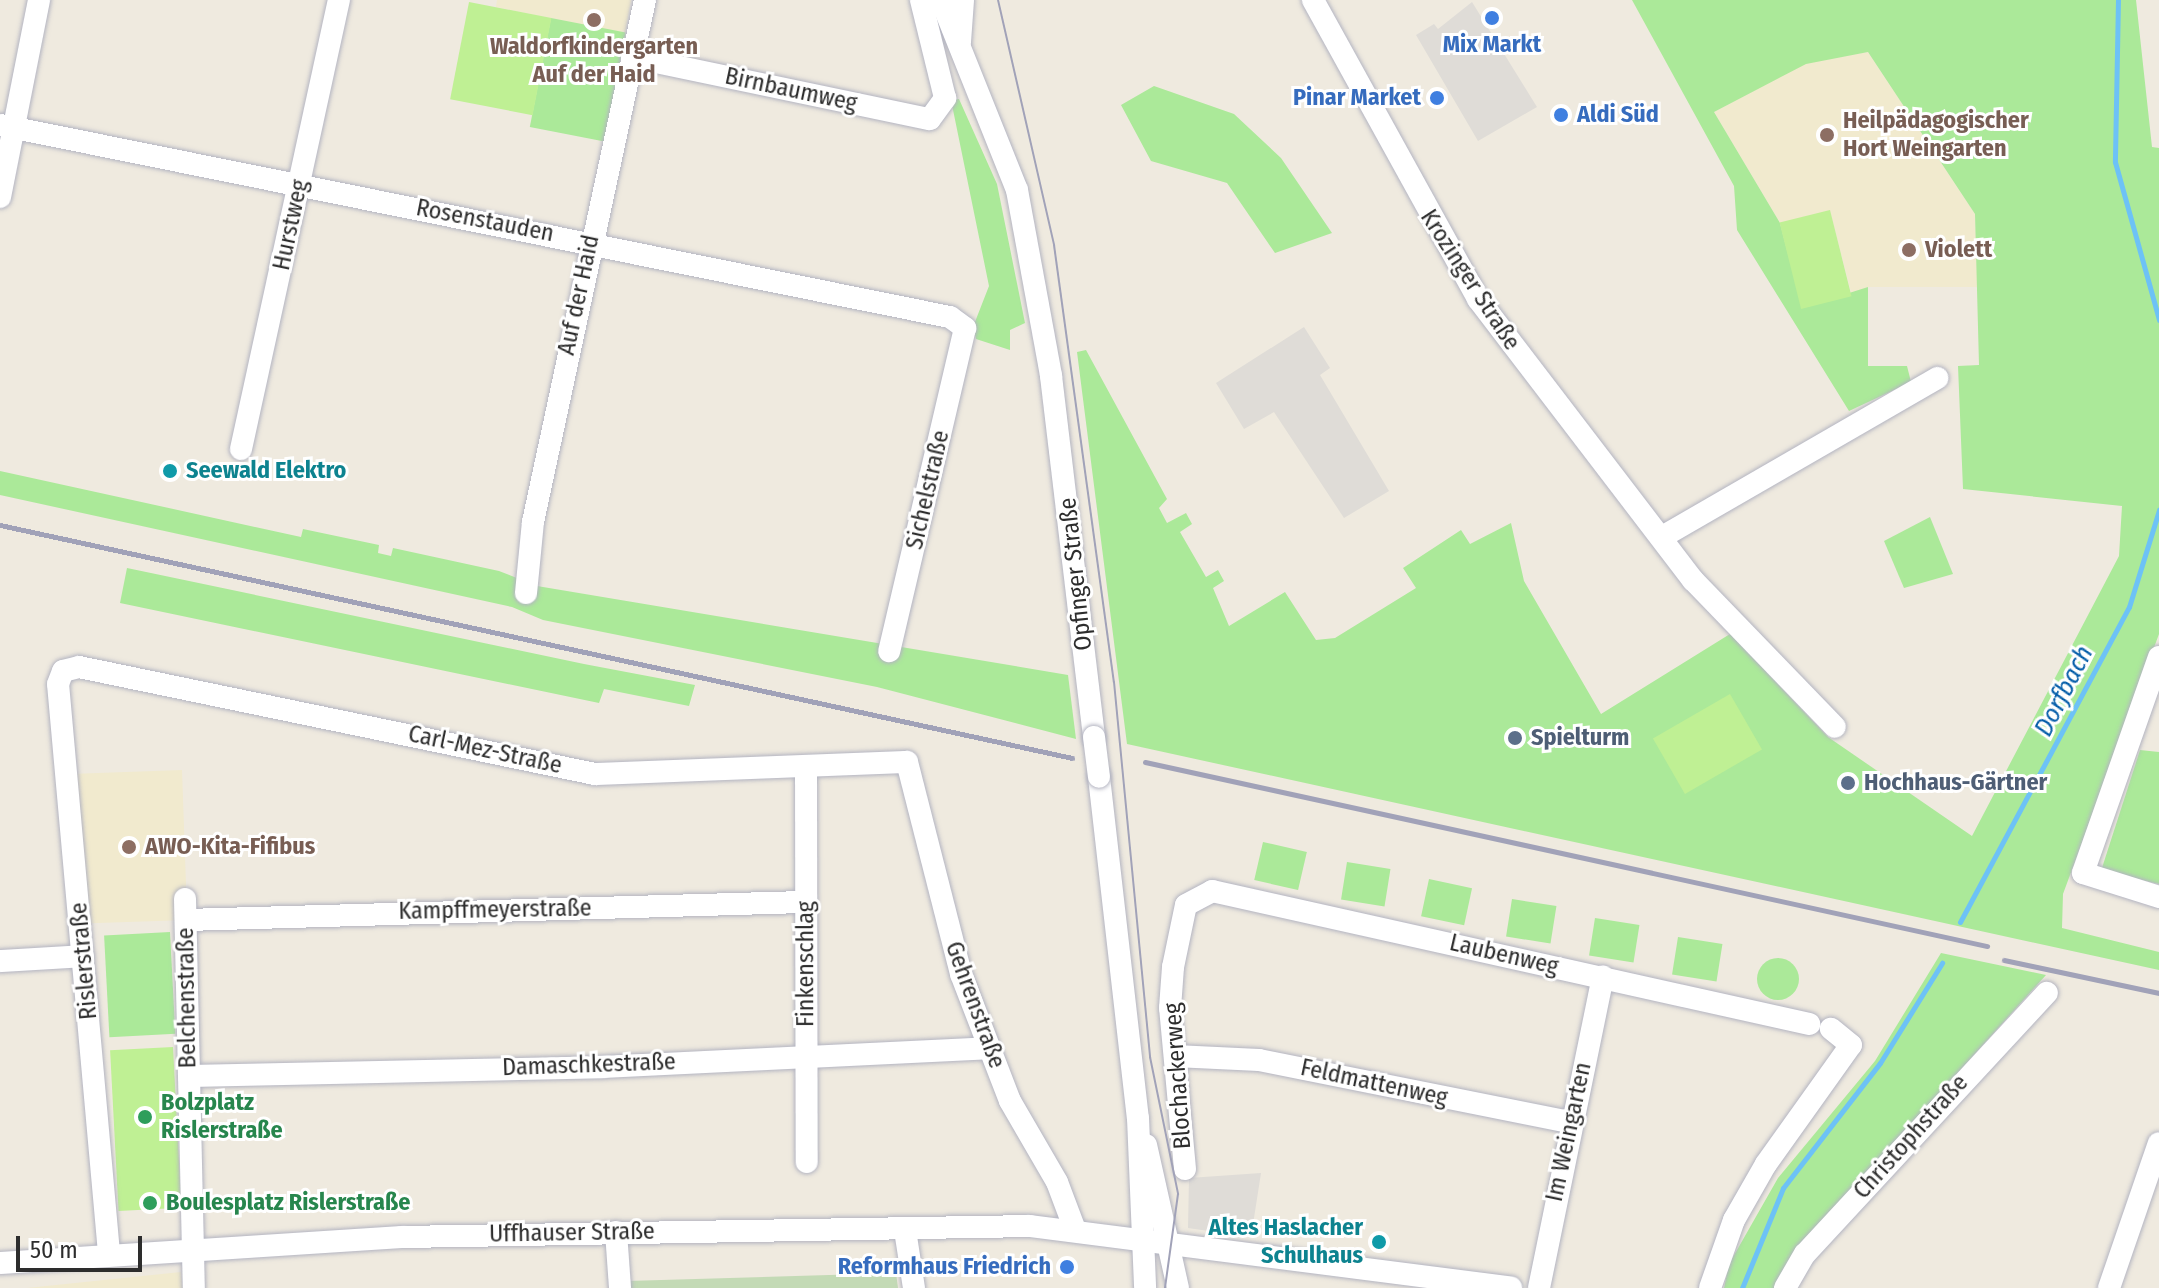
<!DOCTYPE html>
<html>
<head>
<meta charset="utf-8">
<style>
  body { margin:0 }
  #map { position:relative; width:2159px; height:1288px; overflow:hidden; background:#efeadf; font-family:"Fira Sans Condensed",sans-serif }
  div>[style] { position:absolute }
  .education>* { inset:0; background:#f1eace; transform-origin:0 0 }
  .green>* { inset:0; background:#abe999; transform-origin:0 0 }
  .round { border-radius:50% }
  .cemetery>* { inset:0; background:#c3dab5 }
  .pitch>* { inset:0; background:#bff094; transform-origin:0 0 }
  .plaza>* { inset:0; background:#dfdcd7 }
  .stream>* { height:5px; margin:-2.5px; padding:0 2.5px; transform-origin:2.5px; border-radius:2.5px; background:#6dc2f6 }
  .roads { filter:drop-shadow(0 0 2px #b3b4c1) drop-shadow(0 0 2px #b3b4c1) }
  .minor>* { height:22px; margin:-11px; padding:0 11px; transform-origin:11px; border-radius:11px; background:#fff }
  .tram>* { height:2px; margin:-1px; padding:0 1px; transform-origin:1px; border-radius:1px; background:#a1a2b8 }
  .rail>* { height:5px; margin:-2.5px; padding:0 2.5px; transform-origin:2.5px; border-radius:2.5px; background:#a1a2b8 }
  .bridges { filter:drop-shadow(0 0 2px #b3b4c1) drop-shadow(0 0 2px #b3b4c1) }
  .minor-bridge>* { height:22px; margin:-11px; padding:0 11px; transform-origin:11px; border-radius:11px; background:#fff }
  .dots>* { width:22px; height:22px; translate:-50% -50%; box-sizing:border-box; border:4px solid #fff; border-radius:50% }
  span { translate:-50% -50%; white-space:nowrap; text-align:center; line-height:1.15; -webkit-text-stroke:6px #fff; paint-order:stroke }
  .shop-label { font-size:24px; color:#366cbe; font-weight:700 }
  .right { translate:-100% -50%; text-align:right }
  .left { translate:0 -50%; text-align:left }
  .education-label { font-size:24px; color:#785e54; font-weight:700 }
  .street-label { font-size:24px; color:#2d2d2d }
  .culture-label { font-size:24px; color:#0d838f; font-weight:700 }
  .service-label { font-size:24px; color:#4e5e75; font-weight:700 }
  .leisure-label { font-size:24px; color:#27864d; font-weight:700 }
  .water-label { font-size:26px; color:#055ea9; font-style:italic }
  .scale { position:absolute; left:16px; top:1236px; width:126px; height:36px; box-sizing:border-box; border:4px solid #2d2d2d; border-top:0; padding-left:10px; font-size:24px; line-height:28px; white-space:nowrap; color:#2d2d2d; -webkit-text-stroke:6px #fff; paint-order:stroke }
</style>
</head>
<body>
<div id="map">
  <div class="education">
    <div style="clip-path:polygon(497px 0,631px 0,625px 33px,496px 7px)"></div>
    <div style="clip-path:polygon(1868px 52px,1975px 214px,1978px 287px,1868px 287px,1852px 296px,1830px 211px,1780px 223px,1714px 112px,1806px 63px)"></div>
    <div style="left:182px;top:770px;width:150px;height:112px;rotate:88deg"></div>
    <div style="clip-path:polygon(181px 1272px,183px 1288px,27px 1288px)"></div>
  </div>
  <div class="green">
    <div style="clip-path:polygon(1632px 0,2136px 0,2152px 147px,2159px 148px,2159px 634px,2063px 894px,2062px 928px,2159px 952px,2159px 970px,1127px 744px,1077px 352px,1086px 350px,1167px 499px,1159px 508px,1167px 523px,1186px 513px,1192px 524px,1180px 532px,1206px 577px,1218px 570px,1224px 581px,1213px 588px,1229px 626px,1285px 592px,1316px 640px,1335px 638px,1416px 588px,1403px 568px,1461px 530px,1470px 544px,1511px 523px,1524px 581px,1601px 714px,1730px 634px,1828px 737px,1972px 836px,2119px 556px,2122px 506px,1963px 489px,1958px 366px,1979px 365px,1975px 214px,1868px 52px,1806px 64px,1714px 112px,1780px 223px,1802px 308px,1868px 287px,1868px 366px,1907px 366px,1911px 382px,1849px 411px,1737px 230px,1734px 186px)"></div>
    <div style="left:551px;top:18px;width:76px;height:111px;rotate:11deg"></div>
    <div style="clip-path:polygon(1154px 86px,1234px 114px,1281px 158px,1332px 233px,1275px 253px,1227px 183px,1151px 161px,1121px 105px)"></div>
    <div style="clip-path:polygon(959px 99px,997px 184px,1025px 323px,1010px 330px,1010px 350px,976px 339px,973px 327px,989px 286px,951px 100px)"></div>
    <div style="clip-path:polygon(0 471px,301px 537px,303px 529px,379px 545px,378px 553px,391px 556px,393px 548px,499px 571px,537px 586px,1068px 675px,1076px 739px,877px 687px,543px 620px,512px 607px,0 495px)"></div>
    <div style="clip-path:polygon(1930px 517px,1953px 574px,1904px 588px,1884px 541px)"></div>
    <div style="clip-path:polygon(127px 568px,584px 664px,695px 685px,689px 706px,604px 689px,599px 703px,120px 603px)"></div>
    <div style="clip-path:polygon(2140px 750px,2159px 752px,2159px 884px,2101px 871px)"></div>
    <div style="left:1263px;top:842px;width:45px;height:39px;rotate:13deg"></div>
    <div style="left:1347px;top:862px;width:44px;height:38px;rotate:9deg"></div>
    <div style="left:1429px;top:879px;width:44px;height:38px;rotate:12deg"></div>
    <div style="left:1512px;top:899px;width:45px;height:38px;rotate:9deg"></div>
    <div style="left:1595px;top:918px;width:45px;height:38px;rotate:9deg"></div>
    <div style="left:170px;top:932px;width:102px;height:66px;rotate:87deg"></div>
    <div style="left:1678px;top:937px;width:45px;height:38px;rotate:9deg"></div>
    <div style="clip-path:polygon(1941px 953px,2046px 975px,1797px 1251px,1779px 1288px,1724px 1288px,1729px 1264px,1778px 1178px,1875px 1061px)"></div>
    <div class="round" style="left:1757px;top:958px;width:42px;height:42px"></div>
  </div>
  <div class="cemetery">
    <div style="clip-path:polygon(896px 1273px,898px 1288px,628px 1288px,627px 1281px)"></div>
  </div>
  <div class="pitch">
    <div style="left:469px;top:2px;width:84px;height:99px;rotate:11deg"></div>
    <div style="left:1830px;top:210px;width:89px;height:52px;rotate:76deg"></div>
    <div style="left:1730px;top:694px;width:64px;height:89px;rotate:60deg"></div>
    <div style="left:173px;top:1047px;width:161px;height:63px;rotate:87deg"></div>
  </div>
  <div class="plaza">
    <div style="clip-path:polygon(1472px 2px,1537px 107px,1478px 141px,1416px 35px,1434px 24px,1438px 29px)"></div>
    <div style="clip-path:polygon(1304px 327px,1330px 368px,1320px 375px,1389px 491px,1344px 518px,1274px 412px,1244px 429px,1216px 383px)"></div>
    <div style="clip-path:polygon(1261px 1173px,1251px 1237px,1188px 1228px,1189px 1178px)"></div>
  </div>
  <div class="stream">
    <div style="left:2118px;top:0;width:162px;rotate:91.1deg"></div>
    <div style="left:2115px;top:162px;width:164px;rotate:74.4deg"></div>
    <div style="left:1960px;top:922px;width:357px;rotate:-61.8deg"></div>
    <div style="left:2129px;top:607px;width:102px;rotate:-72.8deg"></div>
    <div style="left:1742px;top:1288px;width:108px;rotate:-67.7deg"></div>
    <div style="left:1783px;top:1188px;width:158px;rotate:-52.2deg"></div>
    <div style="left:1880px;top:1063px;width:118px;rotate:-58.2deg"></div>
  </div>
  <div class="roads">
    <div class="minor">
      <div style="left:941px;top:0;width:205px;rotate:68.2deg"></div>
      <div style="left:1017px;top:190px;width:189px;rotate:79.6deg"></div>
      <div style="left:1051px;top:376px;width:364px;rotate:83.2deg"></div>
      <div style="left:1313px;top:0;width:342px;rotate:61.1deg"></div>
      <div style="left:1478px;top:299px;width:354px;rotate:52.6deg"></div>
      <div style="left:1693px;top:580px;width:204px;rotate:46deg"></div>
      <div style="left:960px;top:42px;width:42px;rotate:-85.9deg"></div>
      <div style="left:632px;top:57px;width:304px;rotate:11.8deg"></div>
      <div style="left:930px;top:119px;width:26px;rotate:-54deg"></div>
      <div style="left:945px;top:98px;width:101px;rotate:-103.8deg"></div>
      <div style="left:0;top:125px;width:969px;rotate:11.43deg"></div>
      <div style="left:950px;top:317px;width:19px;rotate:36deg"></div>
      <div style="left:965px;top:328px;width:332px;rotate:103.2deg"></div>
      <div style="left:0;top:197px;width:201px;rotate:-78.8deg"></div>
      <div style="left:241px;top:449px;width:460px;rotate:-77.7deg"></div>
      <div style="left:1662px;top:537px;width:318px;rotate:-30deg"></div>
      <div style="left:526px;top:593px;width:71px;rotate:-84.4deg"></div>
      <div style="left:533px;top:522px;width:534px;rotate:-77.89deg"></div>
      <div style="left:2159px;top:657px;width:229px;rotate:109.4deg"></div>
      <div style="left:2083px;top:873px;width:80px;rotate:17.5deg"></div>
      <div style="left:806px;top:766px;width:396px;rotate:89.9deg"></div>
      <div style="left:1099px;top:777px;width:343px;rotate:83.5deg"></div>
      <div style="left:1138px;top:1118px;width:170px;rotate:87.6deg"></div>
      <div style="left:185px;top:899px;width:389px;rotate:88.7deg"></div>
      <div style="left:186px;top:920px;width:619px;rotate:-1.67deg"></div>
      <div style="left:0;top:961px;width:83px;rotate:-3.4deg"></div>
      <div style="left:1175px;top:1056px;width:84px;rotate:2.7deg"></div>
      <div style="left:1259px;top:1060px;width:317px;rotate:11.3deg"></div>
      <div style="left:189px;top:1076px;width:414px;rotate:-1.2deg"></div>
      <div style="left:603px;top:1067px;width:385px;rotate:-2.8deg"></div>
      <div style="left:1146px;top:1145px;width:147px;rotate:77.4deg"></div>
      <div style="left:1185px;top:1169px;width:162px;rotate:-95.3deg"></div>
      <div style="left:1170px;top:1008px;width:41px;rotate:-85.8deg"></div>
      <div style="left:1173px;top:967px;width:63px;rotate:-78.2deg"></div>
      <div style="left:1186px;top:905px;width:30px;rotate:-28deg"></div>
      <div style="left:1212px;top:891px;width:612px;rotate:12.56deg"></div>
      <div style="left:905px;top:1230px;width:59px;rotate:81.2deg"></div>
      <div style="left:616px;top:1232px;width:56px;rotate:85.9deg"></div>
      <div style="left:109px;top:1253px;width:571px;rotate:-95.12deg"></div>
      <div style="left:58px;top:684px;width:14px;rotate:-69deg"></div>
      <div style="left:63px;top:671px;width:16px;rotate:-14deg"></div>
      <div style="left:79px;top:667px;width:527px;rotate:11.72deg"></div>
      <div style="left:595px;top:774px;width:312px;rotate:-2.2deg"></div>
      <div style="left:907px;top:762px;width:219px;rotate:75.7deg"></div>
      <div style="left:961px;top:974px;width:136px;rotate:68.9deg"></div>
      <div style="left:1010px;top:1101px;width:94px;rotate:59.9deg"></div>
      <div style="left:1057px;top:1182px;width:51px;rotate:69.4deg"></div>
      <div style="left:0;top:1263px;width:403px;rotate:-3.7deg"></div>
      <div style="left:402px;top:1237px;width:628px;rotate:-1deg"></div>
      <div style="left:1030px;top:1226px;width:485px;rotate:7.3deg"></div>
      <div style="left:1539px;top:1288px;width:318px;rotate:-78.4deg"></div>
      <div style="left:1710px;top:1288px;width:72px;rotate:-70.6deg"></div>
      <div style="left:1734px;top:1220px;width:64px;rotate:-60.3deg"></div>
      <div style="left:1766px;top:1164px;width:146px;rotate:-54.5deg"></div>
      <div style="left:1851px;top:1045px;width:26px;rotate:-141deg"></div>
      <div style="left:1785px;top:1288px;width:39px;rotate:-60deg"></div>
      <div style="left:1805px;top:1254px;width:356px;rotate:-47.2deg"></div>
      <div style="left:2109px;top:1288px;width:153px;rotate:-71deg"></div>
    </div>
  </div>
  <div class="tram">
    <div style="left:998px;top:0;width:251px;rotate:77.1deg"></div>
    <div style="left:1054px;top:245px;width:441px;rotate:82.2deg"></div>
    <div style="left:1114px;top:682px;width:377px;rotate:84.5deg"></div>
    <div style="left:1150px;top:1057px;width:140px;rotate:78.4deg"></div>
    <div style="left:1178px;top:1194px;width:95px;rotate:97.9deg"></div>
  </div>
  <div class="rail">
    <div style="left:0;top:525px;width:1097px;rotate:12.26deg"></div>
    <div style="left:1145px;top:762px;width:862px;rotate:12.33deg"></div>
    <div style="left:2004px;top:960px;width:158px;rotate:12deg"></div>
  </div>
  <div class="bridges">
    <div class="minor-bridge">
      <div style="left:1094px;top:737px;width:40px;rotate:82.9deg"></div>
    </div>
  </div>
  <div class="dots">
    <div style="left:1492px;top:18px;background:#3f7fe0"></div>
    <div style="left:594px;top:20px;background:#8d6e63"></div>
    <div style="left:1437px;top:98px;background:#3f7fe0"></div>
    <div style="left:1561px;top:115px;background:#3f7fe0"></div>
    <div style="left:1827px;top:135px;background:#8d6e63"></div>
    <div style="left:1909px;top:250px;background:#8d6e63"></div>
    <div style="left:170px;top:471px;background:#0f9aa8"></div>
    <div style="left:1515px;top:738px;background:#5c6f8a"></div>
    <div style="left:1848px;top:783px;background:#5c6f8a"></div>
    <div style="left:129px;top:847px;background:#8d6e63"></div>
    <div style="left:145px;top:1117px;background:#2e9e5b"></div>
    <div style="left:150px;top:1203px;background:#2e9e5b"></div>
    <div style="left:1379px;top:1242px;background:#0f9aa8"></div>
    <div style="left:1067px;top:1267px;background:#3f7fe0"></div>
  </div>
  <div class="shop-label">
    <span style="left:1492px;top:45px">Mix Markt</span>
    <span class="right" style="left:1421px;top:98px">Pinar Market</span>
    <span class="left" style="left:1577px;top:115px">Aldi Süd</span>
    <span class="right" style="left:1051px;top:1267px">Reformhaus Friedrich</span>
  </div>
  <div class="education-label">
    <span style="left:594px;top:61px">Waldorfkindergarten<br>Auf der Haid</span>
    <span class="left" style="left:1843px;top:135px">Heilpädagogischer<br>Hort Weingarten</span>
    <span class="left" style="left:1925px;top:250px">Violett</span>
    <span class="left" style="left:145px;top:847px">AWO-Kita-Fifibus</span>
  </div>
  <div class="street-label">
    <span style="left:791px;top:90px;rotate:12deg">Birnbaumweg</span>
    <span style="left:485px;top:221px;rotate:11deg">Rosenstauden</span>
    <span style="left:291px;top:225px;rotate:-78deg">Hurstweg</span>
    <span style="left:1470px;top:280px;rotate:57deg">Krozinger Straße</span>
    <span style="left:579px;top:295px;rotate:-78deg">Auf der Haid</span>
    <span style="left:928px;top:490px;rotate:-77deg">Sichelstraße</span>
    <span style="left:1076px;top:574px;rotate:-96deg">Opfinger Straße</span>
    <span style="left:485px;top:750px;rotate:12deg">Carl-Mez-Straße</span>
    <span style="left:495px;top:910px;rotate:-1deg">Kampffmeyerstraße</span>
    <span style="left:1504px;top:955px;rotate:13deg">Laubenweg</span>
    <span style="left:84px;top:961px;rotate:-95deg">Rislerstraße</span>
    <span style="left:806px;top:964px;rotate:-90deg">Finkenschlag</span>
    <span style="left:187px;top:998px;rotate:-91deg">Belchenstraße</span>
    <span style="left:975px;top:1005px;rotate:70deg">Gehrenstraße</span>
    <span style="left:589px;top:1065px;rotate:-2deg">Damaschkestraße</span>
    <span style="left:1178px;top:1076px;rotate:-94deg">Blochackerweg</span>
    <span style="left:1374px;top:1083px;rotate:12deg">Feldmattenweg</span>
    <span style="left:1569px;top:1132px;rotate:-78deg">Im Weingarten</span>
    <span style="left:1911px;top:1137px;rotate:-48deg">Christophstraße</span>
    <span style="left:572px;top:1233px;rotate:-1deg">Uffhauser Straße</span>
  </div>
  <div class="culture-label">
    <span class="left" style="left:186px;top:471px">Seewald Elektro</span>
    <span class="right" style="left:1363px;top:1242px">Altes Haslacher<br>Schulhaus</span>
  </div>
  <div class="service-label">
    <span class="left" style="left:1531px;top:738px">Spielturm</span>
    <span class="left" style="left:1864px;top:783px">Hochhaus-Gärtner</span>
  </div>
  <div class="leisure-label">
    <span class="left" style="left:161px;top:1117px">Bolzplatz<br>Rislerstraße</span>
    <span class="left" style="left:166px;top:1203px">Boulesplatz Rislerstraße</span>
  </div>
  <div class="water-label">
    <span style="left:2064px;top:691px;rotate:-63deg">Dorfbach</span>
  </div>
  <div class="scale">50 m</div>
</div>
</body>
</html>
